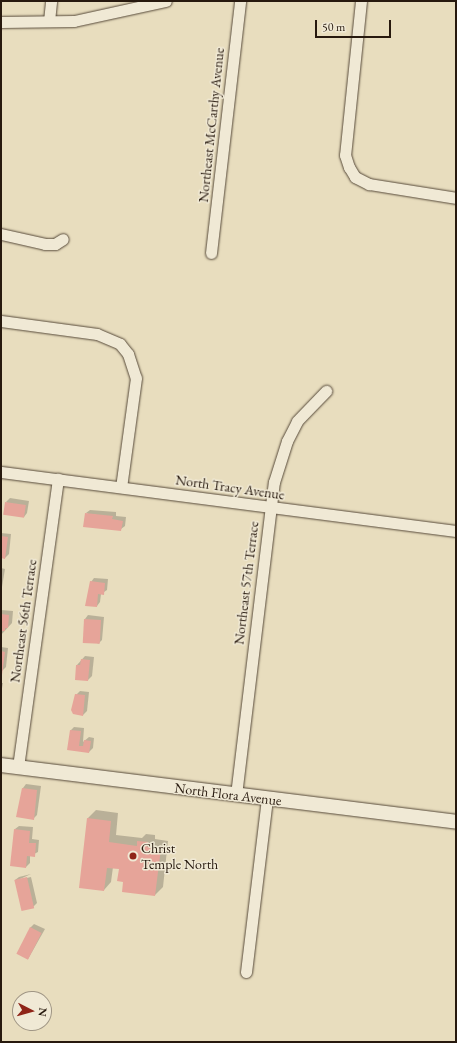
<!DOCTYPE html>
<html>
<head>
<meta charset="utf-8">
<style>
  body { margin:0 }
  #map { position:relative; width:457px; height:1043px; overflow:hidden; background:#e8ddbe; font-family:"EB Garamond",serif }
  div>[style] { position:absolute }
  .shadow>* { inset:0; background:#0003 }
  .building>* { inset:0; background:#e6a499; transform-origin:0 0 }
  .roads { filter:drop-shadow(0 0 1px #574a3a) drop-shadow(0 0 1px #574a3a) }
  .minor>* { height:11px; margin:-5.5px; padding:0 5.5px; transform-origin:5.5px; border-radius:5.5px; background:#f0e9d5 }
  .tertiary>* { height:14px; margin:-7px; padding:0 7px; transform-origin:7px; border-radius:7px; background:#f0e9d5 }
  .dots>* { width:11px; height:11px; translate:-50% -50%; box-sizing:border-box; border:2px solid #f0e9d5; border-radius:50% }
  span { translate:-50% -50%; white-space:nowrap; text-align:center; line-height:1.15; -webkit-text-stroke:3px #f0e9d5; paint-order:stroke }
  .street-label { font-size:14px; color:#27190e }
  .poi-label { font-size:14px; color:#27190e }
  .left { translate:0 -50%; text-align:left }
  .frame { position:absolute; inset:0; border:2px solid #27190e; pointer-events:none }
  .north { position:absolute; left:12px; top:991px; width:40px; height:40px; box-sizing:border-box; background:#f0e9d5; border:1px solid #a09685; border-radius:50%; rotate:96deg; font-size:11px; font-weight:700; line-height:16px; text-align:center; color:#27190e }
  .north::after { content:''; display:block; margin:auto; width:14px; height:18px; background:#8f2418; clip-path:polygon(50% 0,100% 100%,50% 72%,0 100%) }
  .scale { position:absolute; left:315px; top:20px; width:76px; height:18px; box-sizing:border-box; border:2px solid #27190e; border-top:0; padding-left:5px; font-size:12px; line-height:14px; white-space:nowrap; color:#27190e; -webkit-text-stroke:3px #f0e9d5; paint-order:stroke }
</style>
</head>
<body>
<div id="map">
  <div class="shadow">
    <div style="clip-path:polygon(10px 498px,29px 501px,27px 513px,24px 517px,6px 502px)"></div>
    <div style="clip-path:polygon(90px 510px,116px 512px,116px 516px,126px 517px,125px 526px,121px 529px,86px 513px)"></div>
    <div style="clip-path:polygon(1px 533px,11px 534px,9px 554px,5px 558px,1px 557px)"></div>
    <div style="clip-path:polygon(1px 568px,5px 569px,1px 593px)"></div>
    <div style="clip-path:polygon(94px 578px,108px 579px,107px 590px,101px 594px,100px 602px,97px 606px,91px 582px)"></div>
    <div style="clip-path:polygon(1px 610px,13px 611px,12px 623px,1px 635px)"></div>
    <div style="clip-path:polygon(88px 615px,104px 617px,102px 640px,98px 644px,85px 619px)"></div>
    <div style="clip-path:polygon(1px 647px,8px 648px,6px 667px,2px 671px)"></div>
    <div style="clip-path:polygon(85px 656px,94px 657px,92px 676px,88px 680px,77px 665px)"></div>
    <div style="clip-path:polygon(1px 683px,3px 683px,1px 694px)"></div>
    <div style="clip-path:polygon(80px 691px,89px 692px,87px 711px,83px 715px,76px 695px)"></div>
    <div style="clip-path:polygon(74px 727px,84px 728px,83px 742px,89px 737px,94px 738px,93px 748px,89px 752px,68px 749px,71px 730px)"></div>
    <div style="clip-path:polygon(26px 784px,41px 786px,37px 815px,33px 819px,21px 804px,23px 788px)"></div>
    <div style="clip-path:polygon(96px 810px,118px 813px,116px 835px,142px 838px,146px 834px,155px 835px,155px 839px,168px 841px,163px 887px,155px 895px,124px 881px,120px 868px,113px 867px,111px 882px,104px 890px,88px 818px)"></div>
    <div style="clip-path:polygon(19px 826px,33px 827px,32px 839px,39px 840px,38px 852px,30px 856px,30px 863px,26px 867px,15px 829px)"></div>
    <div style="clip-path:polygon(31px 874px,18px 880px,31px 877px,37px 903px,33px 907px,15px 880px,19px 877px)"></div>
    <div style="clip-path:polygon(34px 924px,45px 929px,28px 959px,30px 928px)"></div>
  </div>
  <div class="building">
    <div style="left:5px;top:502px;width:21px;height:13px;rotate:8deg"></div>
    <div style="clip-path:polygon(85px 513px,113px 516px,112px 519px,123px 521px,121px 531px,83px 527px)"></div>
    <div style="clip-path:polygon(1px 536px,8px 537px,5px 559px,1px 558px)"></div>
    <div style="clip-path:polygon(90px 581px,105px 583px,104px 595px,98px 594px,97px 607px,85px 606px)"></div>
    <div style="clip-path:polygon(1px 614px,9px 615px,8px 628px,5px 628px,5px 631px,1px 631px)"></div>
    <div style="left:84px;top:619px;width:17px;height:24px;rotate:3deg"></div>
    <div style="clip-path:polygon(1px 651px,5px 652px,2px 675px,1px 675px)"></div>
    <div style="clip-path:polygon(81px 659px,90px 660px,88px 681px,75px 680px,76px 665px,80px 665px)"></div>
    <div style="clip-path:polygon(75px 694px,85px 695px,83px 716px,73px 714px,71px 710px)"></div>
    <div style="clip-path:polygon(70px 730px,81px 731px,79px 746px,83px 746px,84px 740px,91px 741px,89px 753px,67px 750px)"></div>
    <div style="clip-path:polygon(22px 788px,37px 790px,34px 820px,16px 817px)"></div>
    <div style="clip-path:polygon(87px 818px,111px 821px,109px 842px,137px 846px,137px 841px,148px 842px,147px 847px,161px 848px,155px 896px,122px 892px,123px 882px,117px 881px,119px 869px,107px 868px,104px 891px,79px 888px)"></div>
    <div style="clip-path:polygon(14px 829px,30px 831px,29px 843px,36px 843px,35px 857px,27px 856px,26px 868px,10px 866px)"></div>
    <div style="left:27px;top:877px;width:32px;height:13px;rotate:77deg"></div>
    <div style="left:30px;top:927px;width:13px;height:30px;rotate:27deg"></div>
  </div>
  <div class="roads">
    <div class="minor">
      <div style="left:361px;top:1px;width:155px;rotate:95.9deg"></div>
      <div style="left:345px;top:155px;width:13px;rotate:72deg"></div>
      <div style="left:349px;top:167px;width:12px;rotate:59deg"></div>
      <div style="left:355px;top:177px;width:16px;rotate:27deg"></div>
      <div style="left:369px;top:184px;width:88px;rotate:9.1deg"></div>
      <div style="left:49px;top:21px;width:20px;rotate:-84deg"></div>
      <div style="left:1px;top:22px;width:73px;rotate:-0.8deg"></div>
      <div style="left:74px;top:21px;width:94px;rotate:-12.3deg"></div>
      <div style="left:1px;top:234px;width:45px;rotate:12.8deg"></div>
      <div style="left:45px;top:244px;width:10px"></div>
      <div style="left:55px;top:244px;width:9px;rotate:-32deg"></div>
      <div style="left:211px;top:253px;width:254px;rotate:-83.4deg"></div>
      <div style="left:1px;top:321px;width:97px;rotate:7.7deg"></div>
      <div style="left:97px;top:334px;width:25px;rotate:23deg"></div>
      <div style="left:120px;top:344px;width:13px;rotate:51deg"></div>
      <div style="left:128px;top:354px;width:25px;rotate:72deg"></div>
      <div style="left:136px;top:378px;width:110px;rotate:97.8deg"></div>
      <div style="left:1px;top:472px;width:459px;rotate:7.4deg"></div>
      <div style="left:18px;top:767px;width:291px;rotate:-82.1deg"></div>
      <div style="left:236px;top:795px;width:315px;rotate:-83.1deg"></div>
      <div style="left:274px;top:482px;width:43px;rotate:-72.4deg"></div>
      <div style="left:287px;top:441px;width:22px;rotate:-63deg"></div>
      <div style="left:297px;top:421px;width:42px;rotate:-46deg"></div>
      <div style="left:246px;top:972px;width:174px;rotate:-83.1deg"></div>
    </div>
    <div class="tertiary">
      <div style="left:1px;top:765px;width:459px;rotate:7.1deg"></div>
    </div>
  </div>
  <div class="dots">
    <div style="left:133px;top:856px;background:#8f2418"></div>
  </div>
  <div class="street-label">
    <span style="left:211px;top:125px;rotate:-84deg">Northeast McCarthy Avenue</span>
    <span style="left:230px;top:487px;rotate:8deg">North Tracy Avenue</span>
    <span style="left:246px;top:583px;rotate:-83deg">Northeast 57th Terrace</span>
    <span style="left:23px;top:621px;rotate:-82deg">Northeast 56th Terrace</span>
    <span style="left:228px;top:794px;rotate:7deg">North Flora Avenue</span>
  </div>
  <div class="poi-label">
    <span class="left" style="left:141px;top:856px">Christ<br>Temple North</span>
  </div>
  <div class="frame"></div>
  <div class="north">N</div>
  <div class="scale">50 m</div>
</div>
</body>
</html>
